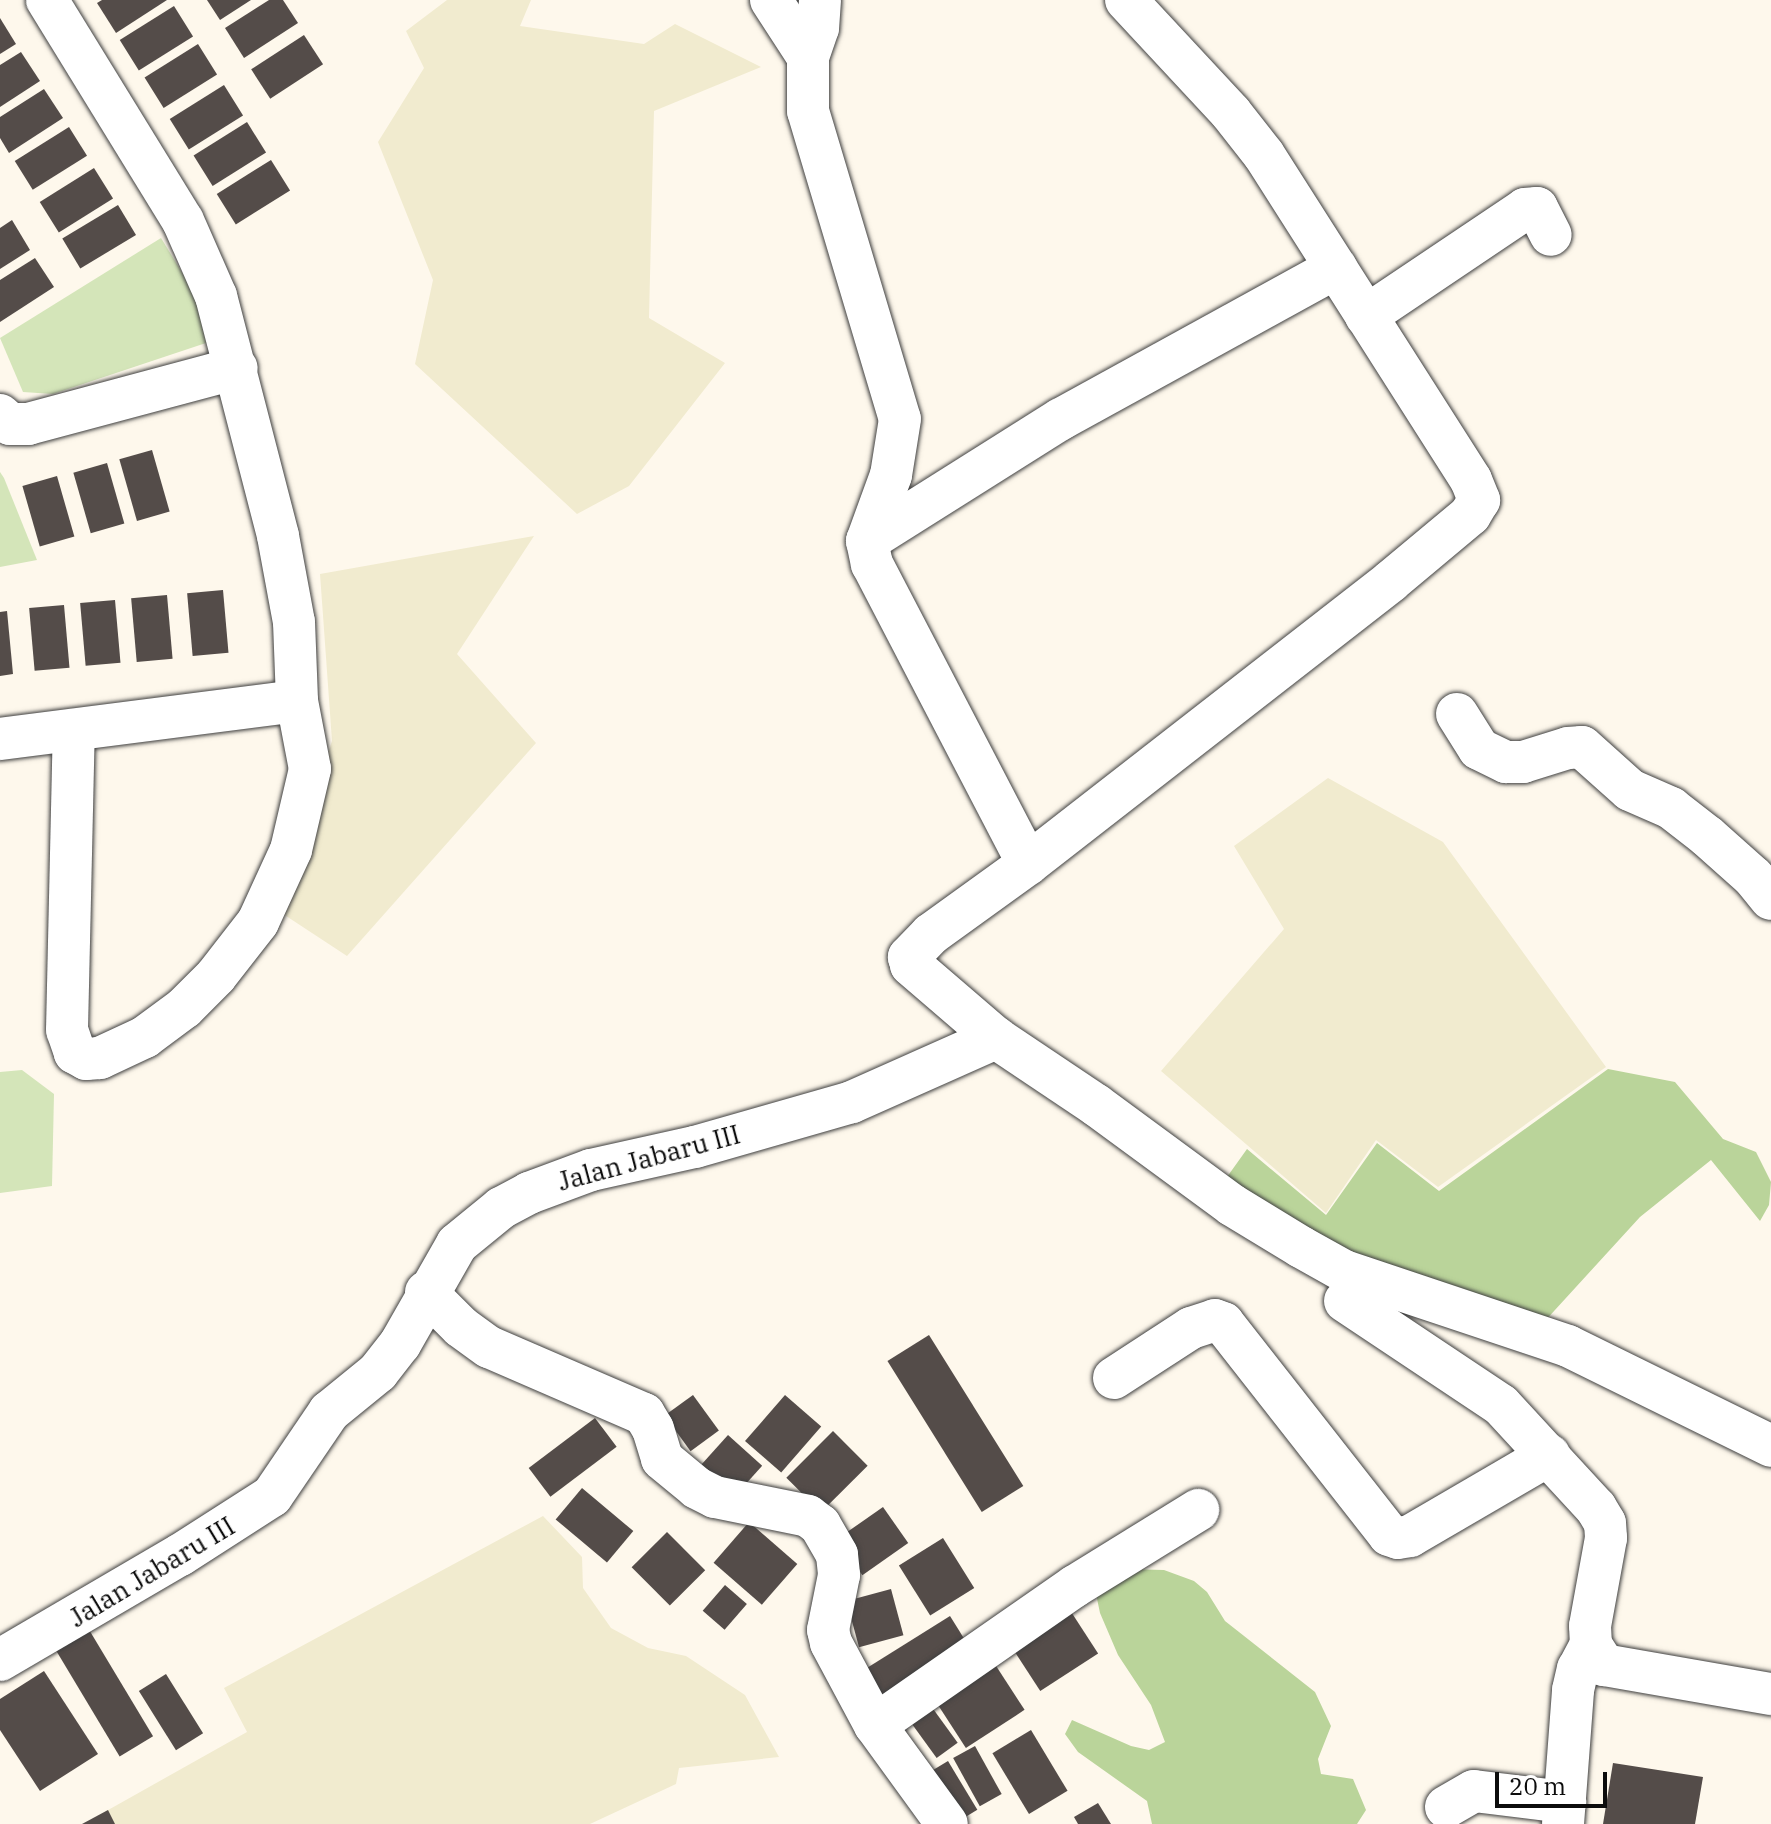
<!DOCTYPE html>
<html>
<head>
<meta charset="utf-8">
<style>
  body { margin:0 }
  #map { position:relative; width:1771px; height:1824px; overflow:hidden; background:#fef8ec; font-family:"IBM Plex Serif",serif }
  div>[style] { position:absolute }
  .farmland>* { inset:0; background:#f1ebcf }
  .green>* { inset:0; background:#d4e5b9 }
  .forest>* { inset:0; background:#bad49a }
  .building>* { inset:0; background:#544c49; transform-origin:0 0 }
  .roads { filter:drop-shadow(0 0 2px #3f3f3f) drop-shadow(0 0 2px #3f3f3f) }
  .street>* { height:42px; margin:-21px; padding:0 21px; transform-origin:21px; border-radius:21px; background:#fff }
  span { translate:-50% -50%; white-space:nowrap; text-align:center; line-height:1.15; -webkit-text-stroke:8px #fff; paint-order:stroke }
  .street-label { font-size:26px; color:#0c0c0c }
  .scale { position:absolute; left:1495px; top:1772px; width:112px; height:36px; box-sizing:border-box; border:4px solid #0c0c0c; border-top:0; padding-left:10px; font-size:24px; line-height:28px; white-space:nowrap; color:#0c0c0c; -webkit-text-stroke:6px #fff; paint-order:stroke }
</style>
</head>
<body>
<div id="map">
  <div class="farmland">
    <div style="clip-path:polygon(447px 0,531px 0,520px 26px,644px 44px,675px 24px,761px 67px,654px 111px,649px 318px,725px 363px,629px 486px,577px 514px,415px 364px,433px 280px,378px 142px,424px 68px,406px 31px)"></div>
    <div style="clip-path:polygon(534px 536px,457px 654px,536px 743px,347px 956px,277px 910px,332px 741px,320px 574px)"></div>
    <div style="clip-path:polygon(1328px 778px,1443px 842px,1606px 1067px,1438px 1187px,1376px 1140px,1326px 1213px,1161px 1071px,1284px 929px,1234px 846px)"></div>
    <div style="clip-path:polygon(543px 1516px,582px 1557px,583px 1588px,611px 1628px,648px 1648px,686px 1656px,745px 1695px,779px 1757px,679px 1768px,676px 1784px,590px 1824px,107px 1824px,101px 1814px,247px 1732px,224px 1688px)"></div>
  </div>
  <div class="green">
    <div style="clip-path:polygon(161px 238px,194px 292px,206px 343px,53px 394px,23px 392px,0 338px)"></div>
    <div style="clip-path:polygon(0 472px,4px 478px,37px 560px,0 567px)"></div>
    <div style="clip-path:polygon(22px 1070px,54px 1094px,52px 1186px,0 1193px,0 1072px)"></div>
  </div>
  <div class="forest">
    <div style="clip-path:polygon(1608px 1069px,1675px 1082px,1723px 1139px,1756px 1152px,1771px 1182px,1769px 1205px,1760px 1221px,1711px 1160px,1640px 1217px,1544px 1322px,1309px 1239px,1222px 1184px,1247px 1149px,1326px 1215px,1377px 1143px,1439px 1191px)"></div>
    <div style="clip-path:polygon(1125px 1569px,1164px 1570px,1194px 1581px,1207px 1592px,1225px 1621px,1315px 1692px,1331px 1726px,1318px 1759px,1321px 1774px,1353px 1779px,1366px 1810px,1357px 1824px,1152px 1824px,1147px 1801px,1078px 1752px,1065px 1734px,1072px 1720px,1131px 1746px,1149px 1750px,1165px 1742px,1151px 1705px,1118px 1655px,1100px 1613px,1096px 1594px)"></div>
  </div>
  <div class="building">
    <div style="clip-path:polygon(102px 0,167px 0,116px 33px,97px 3px)"></div>
    <div style="clip-path:polygon(207px 0,251px 0,220px 20px)"></div>
    <div style="clip-path:polygon(269px 0,283px 0,298px 23px,244px 58px,225px 28px)"></div>
    <div style="left:174px;top:6px;width:36px;height:64px;rotate:58deg"></div>
    <div style="clip-path:polygon(0 18px,16px 44px,0 54px)"></div>
    <div style="left:304px;top:35px;width:35px;height:63px;rotate:57deg"></div>
    <div style="left:198px;top:44px;width:36px;height:63px;rotate:58deg"></div>
    <div style="clip-path:polygon(21px 52px,40px 81px,0 107px,0 65px)"></div>
    <div style="left:224px;top:85px;width:36px;height:64px;rotate:58deg"></div>
    <div style="clip-path:polygon(44px 89px,63px 118px,9px 153px,0 138px,0 117px)"></div>
    <div style="left:247px;top:122px;width:36px;height:63px;rotate:58deg"></div>
    <div style="left:69px;top:127px;width:34px;height:64px;rotate:58deg"></div>
    <div style="left:271px;top:160px;width:36px;height:64px;rotate:58deg"></div>
    <div style="left:94px;top:168px;width:36px;height:64px;rotate:58deg"></div>
    <div style="left:118px;top:205px;width:35px;height:65px;rotate:59deg"></div>
    <div style="clip-path:polygon(12px 220px,30px 250px,0 269px,0 228px)"></div>
    <div style="clip-path:polygon(35px 258px,54px 287px,0 322px,0 280px)"></div>
    <div style="left:152px;top:450px;width:64px;height:34px;rotate:74deg"></div>
    <div style="left:107px;top:463px;width:63px;height:35px;rotate:74deg"></div>
    <div style="left:57px;top:476px;width:63px;height:36px;rotate:74deg"></div>
    <div style="left:223px;top:590px;width:63px;height:36px;rotate:85deg"></div>
    <div style="left:167px;top:595px;width:64px;height:36px;rotate:85deg"></div>
    <div style="left:115px;top:600px;width:63px;height:35px;rotate:85deg"></div>
    <div style="left:64px;top:605px;width:63px;height:35px;rotate:85deg"></div>
    <div style="clip-path:polygon(7px 611px,13px 674px,0 676px,0 612px)"></div>
    <div style="left:929px;top:1335px;width:178px;height:49px;rotate:58deg"></div>
    <div style="left:693px;top:1395px;width:44px;height:35px;rotate:54deg"></div>
    <div style="left:785px;top:1395px;width:48px;height:61px;rotate:41deg"></div>
    <div style="left:595px;top:1418px;width:36px;height:83px;rotate:53deg"></div>
    <div style="left:833px;top:1431px;width:49px;height:66px;rotate:45deg"></div>
    <div style="left:728px;top:1435px;width:46px;height:40px;rotate:42deg"></div>
    <div style="left:582px;top:1488px;width:67px;height:41px;rotate:40deg"></div>
    <div style="left:883px;top:1507px;width:44px;height:56px;rotate:55deg"></div>
    <div style="left:749px;top:1522px;width:64px;height:54px;rotate:41deg"></div>
    <div style="left:667px;top:1532px;width:54px;height:50px;rotate:45deg"></div>
    <div style="left:943px;top:1538px;width:59px;height:52px;rotate:58deg"></div>
    <div style="left:725px;top:1585px;width:29px;height:34px;rotate:41deg"></div>
    <div style="left:891px;top:1589px;width:48px;height:46px;rotate:75deg"></div>
    <div style="left:1066px;top:1604px;width:59px;height:69px;rotate:57deg"></div>
    <div style="left:950px;top:1616px;width:40px;height:106px;rotate:58deg"></div>
    <div style="left:82px;top:1618px;width:138px;height:39px;rotate:59deg"></div>
    <div style="left:987px;top:1652px;width:69px;height:70px;rotate:57deg"></div>
    <div style="clip-path:polygon(44px 1671px,98px 1754px,40px 1791px,0 1730px,0 1699px)"></div>
    <div style="left:166px;top:1674px;width:70px;height:32px;rotate:58deg"></div>
    <div style="left:923px;top:1695px;width:59px;height:26px;rotate:54deg"></div>
    <div style="left:1031px;top:1730px;width:71px;height:45px;rotate:59deg"></div>
    <div style="left:975px;top:1746px;width:55px;height:25px;rotate:61deg"></div>
    <div style="left:948px;top:1761px;width:57px;height:30px;rotate:59deg"></div>
    <div style="clip-path:polygon(1613px 1763px,1703px 1777px,1695px 1824px,1603px 1824px)"></div>
    <div style="clip-path:polygon(1098px 1803px,1111px 1824px,1078px 1824px,1074px 1817px)"></div>
    <div style="clip-path:polygon(108px 1810px,115px 1824px,82px 1824px)"></div>
  </div>
  <div class="roads">
    <div class="street">
      <div style="left:47px;top:0;width:259px;rotate:58.4deg"></div>
      <div style="left:183px;top:221px;width:82px;rotate:66.3deg"></div>
      <div style="left:216px;top:296px;width:248px;rotate:75.5deg"></div>
      <div style="left:278px;top:536px;width:87px;rotate:79.5deg"></div>
      <div style="left:294px;top:622px;width:79px;rotate:87.8deg"></div>
      <div style="left:297px;top:701px;width:69px;rotate:79.2deg"></div>
      <div style="left:310px;top:769px;width:83px;rotate:103.2deg"></div>
      <div style="left:291px;top:850px;width:79px;rotate:114.6deg"></div>
      <div style="left:258px;top:922px;width:68px;rotate:127.9deg"></div>
      <div style="left:216px;top:976px;width:45px;rotate:135deg"></div>
      <div style="left:184px;top:1008px;width:49px;rotate:143.4deg"></div>
      <div style="left:145px;top:1037px;width:50px;rotate:155deg"></div>
      <div style="left:100px;top:1058px;width:14px;rotate:176deg"></div>
      <div style="left:86px;top:1059px;width:13px;rotate:-151deg"></div>
      <div style="left:75px;top:1053px;width:24px;rotate:-109deg"></div>
      <div style="left:67px;top:1030px;width:300px;rotate:-88.7deg"></div>
      <div style="left:771px;top:0;width:68px;rotate:57deg"></div>
      <div style="left:820px;top:0;width:28px;rotate:94deg"></div>
      <div style="left:818px;top:28px;width:31px;rotate:109deg"></div>
      <div style="left:808px;top:57px;width:54px;rotate:90deg"></div>
      <div style="left:808px;top:111px;width:321px;rotate:73.4deg"></div>
      <div style="left:900px;top:419px;width:57px;rotate:99.1deg"></div>
      <div style="left:891px;top:475px;width:70px;rotate:110deg"></div>
      <div style="left:867px;top:541px;width:24px;rotate:78deg"></div>
      <div style="left:872px;top:564px;width:338px;rotate:62.5deg"></div>
      <div style="left:1126px;top:0;width:154px;rotate:47.1deg"></div>
      <div style="left:1231px;top:113px;width:53px;rotate:51.8deg"></div>
      <div style="left:1264px;top:155px;width:385px;rotate:57.5deg"></div>
      <div style="left:1471px;top:480px;width:22px;rotate:68deg"></div>
      <div style="left:1479px;top:500px;width:17px;rotate:121deg"></div>
      <div style="left:1470px;top:515px;width:104px;rotate:140.1deg"></div>
      <div style="left:1390px;top:582px;width:459px;rotate:142.1deg"></div>
      <div style="left:1028px;top:864px;width:120px;rotate:144.2deg"></div>
      <div style="left:931px;top:934px;width:32px;rotate:134deg"></div>
      <div style="left:909px;top:957px;width:8px;rotate:76deg"></div>
      <div style="left:911px;top:965px;width:112px;rotate:40.7deg"></div>
      <div style="left:996px;top:1038px;width:120px;rotate:33.8deg"></div>
      <div style="left:1096px;top:1105px;width:169px;rotate:36.3deg"></div>
      <div style="left:1232px;top:1205px;width:81px;rotate:31.3deg"></div>
      <div style="left:1301px;top:1247px;width:49px;rotate:29.2deg"></div>
      <div style="left:1344px;top:1271px;width:236px;rotate:18.5deg"></div>
      <div style="left:1568px;top:1346px;width:226px;rotate:26.2deg"></div>
      <div style="left:1366px;top:316px;width:192px;rotate:-33.9deg"></div>
      <div style="left:1525px;top:209px;width:12px;rotate:-5deg"></div>
      <div style="left:1537px;top:208px;width:30px;rotate:63deg"></div>
      <div style="left:0;top:415px;width:13px;rotate:42deg"></div>
      <div style="left:10px;top:424px;width:18px"></div>
      <div style="left:28px;top:424px;width:216px;rotate:-15deg"></div>
      <div style="left:867px;top:541px;width:229px;rotate:-32.2deg"></div>
      <div style="left:1061px;top:419px;width:314px;rotate:-28.8deg"></div>
      <div style="left:1457px;top:714px;width:41px;rotate:57.8deg"></div>
      <div style="left:1479px;top:749px;width:30px;rotate:26deg"></div>
      <div style="left:1506px;top:762px;width:17px"></div>
      <div style="left:1523px;top:762px;width:47px;rotate:-17.3deg"></div>
      <div style="left:1568px;top:748px;width:14px;rotate:-4deg"></div>
      <div style="left:1582px;top:747px;width:64px;rotate:41.9deg"></div>
      <div style="left:1630px;top:790px;width:45px;rotate:23.7deg"></div>
      <div style="left:1671px;top:808px;width:46px;rotate:37.9deg"></div>
      <div style="left:1707px;top:836px;width:62px;rotate:41.7deg"></div>
      <div style="left:1753px;top:877px;width:28px;rotate:51deg"></div>
      <div style="left:0;top:739px;width:299px;rotate:-7.3deg"></div>
      <div style="left:426px;top:1292px;width:49px;rotate:45deg"></div>
      <div style="left:461px;top:1327px;width:34px;rotate:36deg"></div>
      <div style="left:489px;top:1347px;width:169px;rotate:23.4deg"></div>
      <div style="left:644px;top:1414px;width:17px;rotate:59deg"></div>
      <div style="left:653px;top:1429px;width:31px;rotate:73deg"></div>
      <div style="left:662px;top:1459px;width:45px;rotate:39.6deg"></div>
      <div style="left:697px;top:1488px;width:20px;rotate:27deg"></div>
      <div style="left:715px;top:1497px;width:95px;rotate:11.5deg"></div>
      <div style="left:808px;top:1516px;width:15px;rotate:37deg"></div>
      <div style="left:820px;top:1525px;width:34px;rotate:60deg"></div>
      <div style="left:837px;top:1555px;width:20px;rotate:84deg"></div>
      <div style="left:839px;top:1575px;width:56px;rotate:101.3deg"></div>
      <div style="left:828px;top:1630px;width:13px;rotate:77deg"></div>
      <div style="left:831px;top:1643px;width:93px;rotate:61.8deg"></div>
      <div style="left:875px;top:1725px;width:122px;rotate:54deg"></div>
      <div style="left:1345px;top:1301px;width:187px;rotate:33.7deg"></div>
      <div style="left:1501px;top:1405px;width:140px;rotate:47.3deg"></div>
      <div style="left:1596px;top:1508px;width:17px;rotate:59deg"></div>
      <div style="left:1605px;top:1523px;width:15px;rotate:86deg"></div>
      <div style="left:1606px;top:1538px;width:89px;rotate:100.3deg"></div>
      <div style="left:1590px;top:1626px;width:19px;rotate:87deg"></div>
      <div style="left:1591px;top:1645px;width:24px;rotate:57deg"></div>
      <div style="left:1604px;top:1665px;width:169px;rotate:9.9deg"></div>
      <div style="left:1114px;top:1378px;width:92px;rotate:-33deg"></div>
      <div style="left:1191px;top:1328px;width:25px;rotate:-18deg"></div>
      <div style="left:1215px;top:1320px;width:9px;rotate:21deg"></div>
      <div style="left:1223px;top:1323px;width:269px;rotate:51.9deg"></div>
      <div style="left:1389px;top:1535px;width:9px;rotate:18deg"></div>
      <div style="left:1398px;top:1538px;width:12px;rotate:-9deg"></div>
      <div style="left:1410px;top:1536px;width:161px;rotate:-30.2deg"></div>
      <div style="left:0;top:1660px;width:208px;rotate:-30.3deg"></div>
      <div style="left:180px;top:1555px;width:109px;rotate:-32.7deg"></div>
      <div style="left:272px;top:1496px;width:102px;rotate:-55.8deg"></div>
      <div style="left:329px;top:1412px;width:63px;rotate:-39.2deg"></div>
      <div style="left:378px;top:1372px;width:36px;rotate:-52deg"></div>
      <div style="left:400px;top:1344px;width:115px;rotate:-60.3deg"></div>
      <div style="left:457px;top:1244px;width:57px;rotate:-39.3deg"></div>
      <div style="left:501px;top:1208px;width:32px;rotate:-28deg"></div>
      <div style="left:529px;top:1193px;width:66px;rotate:-20.4deg"></div>
      <div style="left:591px;top:1170px;width:107px;rotate:-12.5deg"></div>
      <div style="left:695px;top:1147px;width:163px;rotate:-16deg"></div>
      <div style="left:852px;top:1102px;width:158px;rotate:-24deg"></div>
      <div style="left:875px;top:1725px;width:244px;rotate:-34.8deg"></div>
      <div style="left:1075px;top:1586px;width:145px;rotate:-31.7deg"></div>
      <div style="left:1446px;top:1807px;width:32px;rotate:-30deg"></div>
      <div style="left:1474px;top:1791px;width:92px;rotate:6.9deg"></div>
      <div style="left:1563px;top:1824px;width:134px;rotate:-85.7deg"></div>
      <div style="left:1573px;top:1690px;width:22px;rotate:-77deg"></div>
      <div style="left:1578px;top:1669px;width:27px;rotate:-62deg"></div>
    </div>
  </div>
  <div class="street-label">
    <span style="left:649px;top:1158px;rotate:-15deg">Jalan Jabaru III</span>
    <span style="left:152px;top:1572px;rotate:-31deg">Jalan Jabaru III</span>
  </div>
  <div class="scale">20 m</div>
</div>
</body>
</html>
